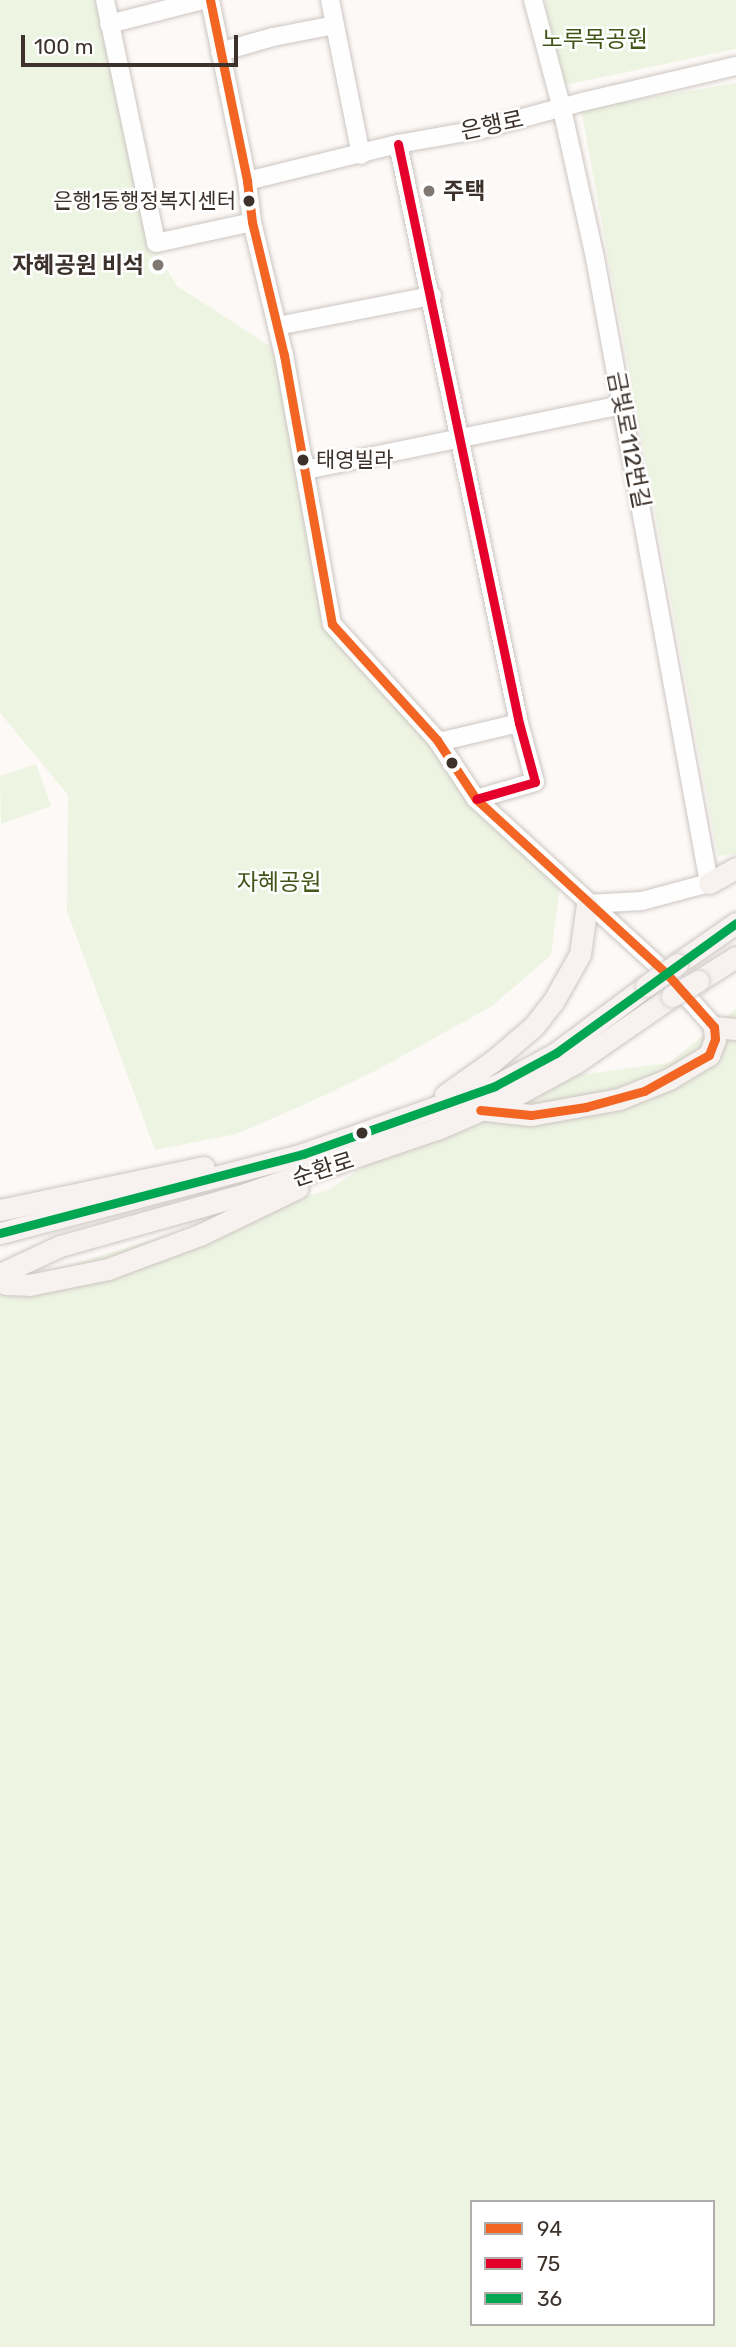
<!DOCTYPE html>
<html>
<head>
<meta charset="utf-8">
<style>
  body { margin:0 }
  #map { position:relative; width:736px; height:2347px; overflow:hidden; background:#fcf9f7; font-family:Rubik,"Noto Sans KR",sans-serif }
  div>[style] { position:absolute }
  .green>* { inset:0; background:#eef4e2 }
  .roads { filter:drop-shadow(0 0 2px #ccc6c2) drop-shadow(0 0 2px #ccc6c2) }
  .minor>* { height:18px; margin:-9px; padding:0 9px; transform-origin:9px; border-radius:9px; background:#fffefe }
  .major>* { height:21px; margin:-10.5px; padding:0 10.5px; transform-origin:10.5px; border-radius:10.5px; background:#f7f1f0 }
  .bridges { filter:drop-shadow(0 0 2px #d7d3d1) drop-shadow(0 0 2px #d7d3d1) }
  .major-bridge>* { height:21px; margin:-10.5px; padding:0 10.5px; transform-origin:10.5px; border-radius:10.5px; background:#f7f1f0 }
  .bus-1>* { height:9px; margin:-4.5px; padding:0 4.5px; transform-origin:4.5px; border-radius:4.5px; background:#f26522 }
  .bus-2>* { height:9px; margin:-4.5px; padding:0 4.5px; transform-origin:4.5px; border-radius:4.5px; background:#e4002b }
  .bus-3>* { height:9px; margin:-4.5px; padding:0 4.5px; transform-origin:4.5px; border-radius:4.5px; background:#00a651 }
  .dots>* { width:19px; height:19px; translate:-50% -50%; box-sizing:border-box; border:4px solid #fff; border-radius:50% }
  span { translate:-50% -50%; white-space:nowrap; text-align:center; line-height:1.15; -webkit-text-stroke:5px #fff; paint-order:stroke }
  .bus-label { font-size:21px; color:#3c312b }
  .right { translate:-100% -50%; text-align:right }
  .left { translate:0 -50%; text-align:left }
  .park-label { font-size:23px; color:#425619 }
  .street-label { font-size:23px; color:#3c312b }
  .poi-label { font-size:23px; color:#3c312b; font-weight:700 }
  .legend { position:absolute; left:470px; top:2200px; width:245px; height:126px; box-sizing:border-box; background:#fff; border:2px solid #b1adaa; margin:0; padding:9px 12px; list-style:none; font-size:21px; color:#3c312b }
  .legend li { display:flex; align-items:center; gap:14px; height:35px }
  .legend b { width:35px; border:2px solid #b1adaa }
  .scale { position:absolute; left:21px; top:35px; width:217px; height:32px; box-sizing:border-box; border:4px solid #3c312b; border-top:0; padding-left:9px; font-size:21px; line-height:24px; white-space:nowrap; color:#3c312b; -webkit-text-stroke:5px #fff; paint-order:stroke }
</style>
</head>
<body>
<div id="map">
  <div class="green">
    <div style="clip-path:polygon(0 0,105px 0,160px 258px,177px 286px,284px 355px,332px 624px,476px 799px,561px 879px,551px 955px,492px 1006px,375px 1071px,308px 1103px,236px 1134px,155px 1150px,67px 911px,68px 795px,0 713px)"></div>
    <div style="clip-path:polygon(545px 0,736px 0,736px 49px,565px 85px)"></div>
    <div style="clip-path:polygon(736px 83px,736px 854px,718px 856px,581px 109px)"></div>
    <div style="clip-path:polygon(36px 764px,51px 806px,1px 824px,0 776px)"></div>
    <div style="clip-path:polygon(evenodd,736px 1009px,736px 2347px,0 2347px,0 1291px,32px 1277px,145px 1242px,328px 1190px,486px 1087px,669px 1063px,736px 1009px,472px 2202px,713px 2202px,713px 2324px,472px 2324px,472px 2202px)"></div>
  </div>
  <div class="roads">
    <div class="minor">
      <div style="left:105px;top:0;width:248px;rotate:78.1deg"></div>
      <div style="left:156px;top:243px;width:98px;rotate:-12.3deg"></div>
      <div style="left:210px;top:0;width:185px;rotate:78.4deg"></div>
      <div style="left:247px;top:181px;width:41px;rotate:83deg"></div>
      <div style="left:252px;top:222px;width:137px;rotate:76.5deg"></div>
      <div style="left:284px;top:355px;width:273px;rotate:79.9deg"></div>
      <div style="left:332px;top:624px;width:156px;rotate:47.8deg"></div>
      <div style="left:437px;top:740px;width:71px;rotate:56.5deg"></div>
      <div style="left:476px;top:799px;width:259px;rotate:42.5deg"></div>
      <div style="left:667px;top:974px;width:71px;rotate:48.4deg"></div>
      <div style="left:330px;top:0;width:158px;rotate:78.7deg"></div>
      <div style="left:533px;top:0;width:113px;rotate:75.1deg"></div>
      <div style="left:562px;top:109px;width:153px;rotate:77.5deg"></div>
      <div style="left:595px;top:258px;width:635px;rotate:79.66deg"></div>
      <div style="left:709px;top:883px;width:69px;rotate:165deg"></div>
      <div style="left:642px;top:901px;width:55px;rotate:176.9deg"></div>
      <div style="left:109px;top:24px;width:97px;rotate:-14.3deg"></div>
      <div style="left:220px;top:52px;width:55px;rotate:-15.8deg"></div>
      <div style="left:273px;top:37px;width:63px;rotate:-11deg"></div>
      <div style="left:398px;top:144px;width:592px;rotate:78.2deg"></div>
      <div style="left:519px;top:723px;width:61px;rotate:74.8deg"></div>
      <div style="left:535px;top:782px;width:61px;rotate:163.9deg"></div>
      <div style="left:247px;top:181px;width:155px;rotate:-13.8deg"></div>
      <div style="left:398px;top:144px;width:85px;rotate:-10.1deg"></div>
      <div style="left:482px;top:129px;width:104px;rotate:-15.1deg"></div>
      <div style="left:582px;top:102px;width:158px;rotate:-13.2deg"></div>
      <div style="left:277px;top:326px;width:158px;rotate:-11deg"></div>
      <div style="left:305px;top:470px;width:325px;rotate:-11.6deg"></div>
      <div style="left:437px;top:740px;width:6px;rotate:9deg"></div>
      <div style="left:443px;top:741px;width:78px;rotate:-13.3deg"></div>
    </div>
    <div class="major">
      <div style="left:709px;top:883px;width:31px;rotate:-29deg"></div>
      <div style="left:677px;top:964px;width:72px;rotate:-34.8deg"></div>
      <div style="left:698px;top:981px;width:45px;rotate:-32.3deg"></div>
      <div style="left:445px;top:1095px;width:59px;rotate:-35.3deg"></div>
      <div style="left:493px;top:1061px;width:54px;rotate:-40.5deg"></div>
      <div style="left:534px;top:1026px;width:31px;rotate:-52deg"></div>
      <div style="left:553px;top:1002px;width:55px;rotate:-60.6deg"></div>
      <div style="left:580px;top:954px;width:50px;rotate:-82deg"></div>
      <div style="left:485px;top:1110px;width:46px;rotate:6.2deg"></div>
      <div style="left:531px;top:1115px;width:89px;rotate:-10.3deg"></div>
      <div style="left:619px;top:1099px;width:54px;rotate:-21.8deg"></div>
      <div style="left:669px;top:1079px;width:47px;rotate:-31deg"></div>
      <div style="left:709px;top:1055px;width:17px;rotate:-69deg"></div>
      <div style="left:715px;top:1039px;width:12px;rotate:-95deg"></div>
      <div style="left:714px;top:1027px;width:22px;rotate:5deg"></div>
      <div style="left:0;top:1210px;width:208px;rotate:-11.9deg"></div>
      <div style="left:0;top:1233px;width:313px;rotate:-14.6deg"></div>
      <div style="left:303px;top:1154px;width:204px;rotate:-19.5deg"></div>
      <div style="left:495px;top:1086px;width:69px;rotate:-28.4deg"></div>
      <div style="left:556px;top:1053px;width:112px;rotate:-36.7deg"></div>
      <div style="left:0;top:1274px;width:66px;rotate:-25deg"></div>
      <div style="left:60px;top:1246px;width:192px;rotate:-15.7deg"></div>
      <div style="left:245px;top:1194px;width:203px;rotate:-18.7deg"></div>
      <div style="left:437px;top:1129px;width:88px;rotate:-23.4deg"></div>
      <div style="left:518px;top:1094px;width:67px;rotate:-28.5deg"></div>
      <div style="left:577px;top:1062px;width:116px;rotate:-34.8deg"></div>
      <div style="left:6px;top:1284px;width:23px;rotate:2deg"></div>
      <div style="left:29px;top:1285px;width:81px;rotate:-11.4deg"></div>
      <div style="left:108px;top:1269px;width:100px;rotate:-20.4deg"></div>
      <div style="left:202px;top:1234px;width:106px;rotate:-25.8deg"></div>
    </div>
  </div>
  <div class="bridges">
    <div class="major-bridge">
      <div style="left:646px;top:986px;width:38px;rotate:-35deg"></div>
      <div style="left:672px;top:996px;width:30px;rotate:-30deg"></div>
    </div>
  </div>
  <div class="bus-1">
    <div style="left:210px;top:0;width:185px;rotate:78.4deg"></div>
    <div style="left:247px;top:181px;width:41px;rotate:83deg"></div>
    <div style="left:252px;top:222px;width:137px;rotate:76.5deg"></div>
    <div style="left:284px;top:355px;width:273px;rotate:79.9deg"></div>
    <div style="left:332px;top:624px;width:156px;rotate:47.8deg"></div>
    <div style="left:437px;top:740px;width:71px;rotate:56.5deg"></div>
    <div style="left:476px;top:799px;width:259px;rotate:42.5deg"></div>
    <div style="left:667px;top:974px;width:71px;rotate:48.4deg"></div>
    <div style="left:714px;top:1027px;width:12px;rotate:85deg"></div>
    <div style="left:715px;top:1039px;width:17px;rotate:111deg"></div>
    <div style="left:709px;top:1055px;width:74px;rotate:151deg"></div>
    <div style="left:644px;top:1091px;width:60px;rotate:164.6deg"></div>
    <div style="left:586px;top:1107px;width:56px;rotate:171.7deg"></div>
    <div style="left:531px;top:1115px;width:51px;rotate:-174.4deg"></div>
  </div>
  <div class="bus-2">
    <div style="left:398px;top:144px;width:592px;rotate:78.2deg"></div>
    <div style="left:519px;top:723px;width:61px;rotate:74.8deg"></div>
    <div style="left:535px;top:782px;width:61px;rotate:163.9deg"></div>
  </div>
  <div class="bus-3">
    <div style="left:0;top:1233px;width:313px;rotate:-14.6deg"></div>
    <div style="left:303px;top:1154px;width:204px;rotate:-19.5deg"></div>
    <div style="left:495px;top:1086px;width:69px;rotate:-28.4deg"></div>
    <div style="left:556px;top:1053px;width:222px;rotate:-35.8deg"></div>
  </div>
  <div class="dots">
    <div style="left:429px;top:191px;background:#7f7772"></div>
    <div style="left:249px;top:201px;background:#3c312b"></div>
    <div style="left:158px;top:265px;background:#7f7772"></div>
    <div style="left:303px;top:460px;background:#3c312b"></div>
    <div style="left:452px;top:763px;background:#3c312b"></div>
    <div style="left:362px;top:1133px;background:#3c312b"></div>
  </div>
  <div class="bus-label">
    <span class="right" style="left:236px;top:201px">은행1동행정복지센터</span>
    <span class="left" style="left:316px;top:460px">태영빌라</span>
  </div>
  <div class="park-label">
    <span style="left:595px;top:39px">노루목공원</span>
    <span style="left:279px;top:882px">자혜공원</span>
  </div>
  <div class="street-label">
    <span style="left:492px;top:125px;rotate:-12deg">은행로</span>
    <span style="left:629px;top:440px;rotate:79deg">금빛로112번길</span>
    <span style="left:323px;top:1169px;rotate:-18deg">순환로</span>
  </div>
  <div class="poi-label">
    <span class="left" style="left:443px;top:191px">주택</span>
    <span class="right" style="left:144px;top:265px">자혜공원 비석</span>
  </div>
  <ul class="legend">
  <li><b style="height:9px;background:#f26522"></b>94</li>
  <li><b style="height:9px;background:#e4002b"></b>75</li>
  <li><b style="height:9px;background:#00a651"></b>36</li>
  </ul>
  <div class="scale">100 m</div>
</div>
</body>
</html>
